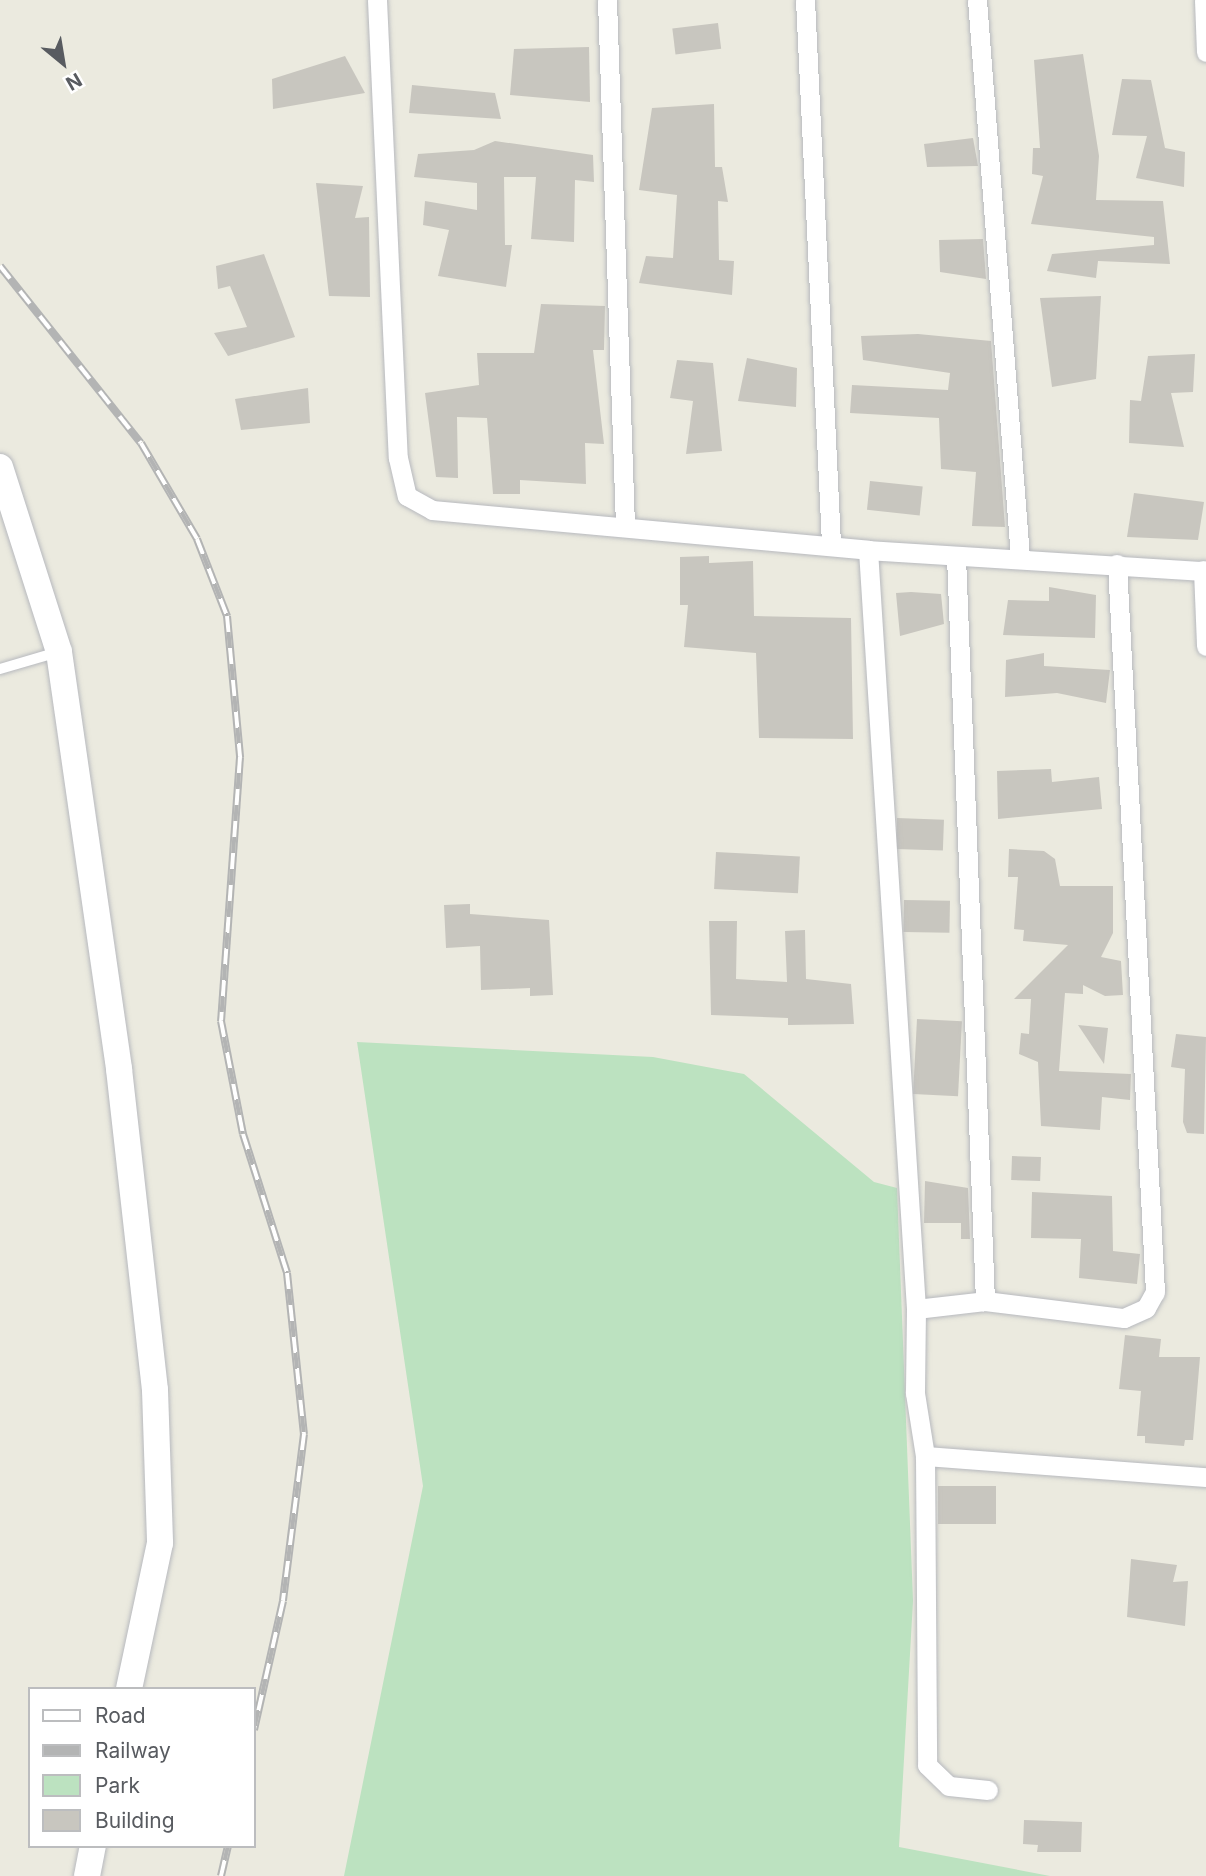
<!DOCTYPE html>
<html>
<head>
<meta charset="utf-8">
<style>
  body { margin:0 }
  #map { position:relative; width:1206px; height:1876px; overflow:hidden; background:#ebeadf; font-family:Inter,sans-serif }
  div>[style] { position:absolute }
  .green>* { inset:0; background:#bce2c0 }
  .building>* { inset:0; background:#c8c6bf; transform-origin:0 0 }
  .roads { filter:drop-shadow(0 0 2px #b7b9be) drop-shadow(0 0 2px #b7b9be) }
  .lane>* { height:10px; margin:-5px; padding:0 5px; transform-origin:5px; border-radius:5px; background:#fff }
  .street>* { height:19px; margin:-9.5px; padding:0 9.5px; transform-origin:9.5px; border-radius:9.5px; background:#fff }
  .secondary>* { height:26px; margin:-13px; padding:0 13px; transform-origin:13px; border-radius:13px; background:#fff }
  .rail>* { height:8px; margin-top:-4px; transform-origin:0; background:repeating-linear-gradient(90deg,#fff 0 16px,#b3b4b4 0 32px); box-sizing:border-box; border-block:2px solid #b3b4b4 }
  span { translate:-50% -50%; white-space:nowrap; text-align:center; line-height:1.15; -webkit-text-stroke:5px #fff; paint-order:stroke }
  .legend { position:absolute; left:28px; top:1687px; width:228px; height:161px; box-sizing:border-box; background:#fff; border:2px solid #bcbdbf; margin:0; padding:9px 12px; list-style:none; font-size:21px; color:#585b60 }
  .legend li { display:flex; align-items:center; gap:14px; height:35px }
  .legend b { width:35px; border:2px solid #bcbdbf }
  .north { position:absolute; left:28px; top:28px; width:70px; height:70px; -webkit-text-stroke:5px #fff; paint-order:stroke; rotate:150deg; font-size:19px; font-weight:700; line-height:28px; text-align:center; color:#585b60 }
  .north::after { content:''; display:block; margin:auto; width:24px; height:32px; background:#585b60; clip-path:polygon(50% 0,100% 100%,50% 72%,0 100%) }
</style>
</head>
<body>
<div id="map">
  <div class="green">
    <div style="clip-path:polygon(357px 1042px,653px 1057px,744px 1074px,874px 1182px,897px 1188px,913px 1601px,899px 1847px,1050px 1876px,344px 1876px,423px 1486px)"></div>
  </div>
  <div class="building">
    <div style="left:718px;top:23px;width:26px;height:46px;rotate:83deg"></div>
    <div style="clip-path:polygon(589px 47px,590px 102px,510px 95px,514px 49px)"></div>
    <div style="clip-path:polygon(1083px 54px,1099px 156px,1096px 200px,1163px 201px,1170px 264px,1098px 261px,1096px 278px,1047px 271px,1052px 254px,1154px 245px,1154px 237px,1031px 224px,1043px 176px,1032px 174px,1033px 148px,1040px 148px,1034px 60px)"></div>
    <div style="clip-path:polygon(345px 56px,365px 93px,273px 109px,272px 79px)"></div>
    <div style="clip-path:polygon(1122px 79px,1151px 80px,1165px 148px,1185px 152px,1184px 187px,1136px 178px,1147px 136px,1112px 135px)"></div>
    <div style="clip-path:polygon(412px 85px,495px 93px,501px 119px,409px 113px)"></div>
    <div style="clip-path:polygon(714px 104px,715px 167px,722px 167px,728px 202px,718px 201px,719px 260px,734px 261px,732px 295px,639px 283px,646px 256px,673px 258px,677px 195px,639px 190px,652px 108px)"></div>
    <div style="clip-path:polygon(973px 138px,978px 166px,927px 167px,924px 144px)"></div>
    <div style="clip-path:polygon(495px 141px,593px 155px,594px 182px,575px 180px,574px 242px,531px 239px,536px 177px,504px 177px,505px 245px,512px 245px,506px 287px,438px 276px,449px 230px,423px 225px,425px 201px,477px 210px,477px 183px,414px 177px,418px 154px,474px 150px)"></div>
    <div style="clip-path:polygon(316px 183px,363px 186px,355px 218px,369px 217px,370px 297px,329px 296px)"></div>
    <div style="clip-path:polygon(983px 239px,986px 279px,940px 272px,939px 240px)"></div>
    <div style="clip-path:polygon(264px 254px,295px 337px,228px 356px,214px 333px,247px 327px,230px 286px,218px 289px,216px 266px)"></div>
    <div style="clip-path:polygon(1101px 296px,1096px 379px,1052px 387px,1040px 298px)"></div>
    <div style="clip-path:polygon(541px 304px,605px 306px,604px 350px,593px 350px,604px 444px,585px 443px,586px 484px,520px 480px,520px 494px,493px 494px,487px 418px,457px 417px,458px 478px,436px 477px,425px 393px,479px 385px,477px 353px,534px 353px)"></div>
    <div style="clip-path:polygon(918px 334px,991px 341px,1005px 527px,972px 526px,976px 472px,941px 469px,939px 418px,850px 413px,852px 385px,948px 390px,950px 373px,863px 360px,861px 336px)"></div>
    <div style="clip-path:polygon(1195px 354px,1193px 392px,1171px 393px,1184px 447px,1129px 443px,1130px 400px,1141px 401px,1148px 356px)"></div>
    <div style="clip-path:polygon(747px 358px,797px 368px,796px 407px,738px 401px)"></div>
    <div style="clip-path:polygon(677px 360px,713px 363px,722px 451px,686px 454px,693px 401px,670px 398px)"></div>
    <div style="clip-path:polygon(308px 388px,310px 423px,241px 430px,235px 399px)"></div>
    <div style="left:870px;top:481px;width:53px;height:29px;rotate:6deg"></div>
    <div style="clip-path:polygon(1134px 493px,1204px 502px,1198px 540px,1127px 537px)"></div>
    <div style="clip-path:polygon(709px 556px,709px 563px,753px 561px,754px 616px,851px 618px,853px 739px,759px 738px,756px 653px,684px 647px,688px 605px,680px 605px,680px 557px)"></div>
    <div style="clip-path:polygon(1049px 587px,1096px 595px,1095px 638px,1003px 635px,1008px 600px,1049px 601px)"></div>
    <div style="clip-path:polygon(911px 592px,941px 594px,944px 624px,900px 636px,896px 593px)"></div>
    <div style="clip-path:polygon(1044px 653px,1044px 666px,1110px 670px,1106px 703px,1057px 693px,1005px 697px,1006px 660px)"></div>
    <div style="clip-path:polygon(1051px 769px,1052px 782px,1099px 777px,1102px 809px,998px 819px,997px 771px)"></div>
    <div style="left:897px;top:818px;width:47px;height:31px;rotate:2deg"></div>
    <div style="clip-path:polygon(1009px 849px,1044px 851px,1055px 859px,1060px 886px,1113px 886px,1113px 933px,1101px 957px,1121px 961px,1123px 995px,1105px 996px,1083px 985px,1083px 994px,1065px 993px,1059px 1071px,1131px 1074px,1130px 1100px,1102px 1097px,1100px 1130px,1041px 1126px,1038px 1062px,1019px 1054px,1021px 1033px,1029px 1034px,1031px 999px,1014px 999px,1068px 945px,1023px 941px,1024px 930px,1014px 929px,1018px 877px,1008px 877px)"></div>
    <div style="left:716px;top:852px;width:84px;height:37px;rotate:3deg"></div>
    <div style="left:904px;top:900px;width:46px;height:32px;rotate:1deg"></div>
    <div style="clip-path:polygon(470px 904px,470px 914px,549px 920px,553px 995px,530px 996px,530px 988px,481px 990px,480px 946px,446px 948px,444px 905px)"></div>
    <div style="clip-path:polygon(709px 921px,737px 921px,736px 979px,787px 982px,785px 931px,805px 930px,806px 979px,851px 984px,854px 1024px,788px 1025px,788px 1018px,711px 1015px)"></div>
    <div style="left:917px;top:1019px;width:45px;height:75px;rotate:3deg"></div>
    <div style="clip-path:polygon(1078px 1025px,1108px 1028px,1104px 1064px)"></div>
    <div style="clip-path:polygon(1176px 1034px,1206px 1037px,1204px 1134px,1187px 1133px,1183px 1122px,1185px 1069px,1171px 1067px)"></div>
    <div style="left:1012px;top:1156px;width:29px;height:24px;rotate:2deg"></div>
    <div style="clip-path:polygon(925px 1181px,968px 1188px,970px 1239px,961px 1239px,961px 1223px,924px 1223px)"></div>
    <div style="clip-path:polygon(1032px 1192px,1112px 1196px,1113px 1251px,1140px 1254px,1137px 1284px,1079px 1278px,1081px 1239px,1031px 1238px)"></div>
    <div style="clip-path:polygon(1125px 1335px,1161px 1339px,1159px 1357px,1200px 1357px,1193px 1440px,1185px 1440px,1184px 1446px,1145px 1443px,1145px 1436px,1137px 1436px,1141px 1391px,1119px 1389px)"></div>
    <div style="left:938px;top:1486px;width:58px;height:38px"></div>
    <div style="clip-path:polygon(1131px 1559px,1177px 1565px,1173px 1582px,1188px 1581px,1185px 1626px,1127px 1617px)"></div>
    <div style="clip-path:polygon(1024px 1820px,1082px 1822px,1081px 1852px,1037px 1852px,1038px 1845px,1023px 1844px)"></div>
  </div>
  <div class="roads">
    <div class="lane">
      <div style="left:0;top:669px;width:60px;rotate:-16.3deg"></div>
    </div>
    <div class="street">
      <div style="left:377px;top:0;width:458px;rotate:87.4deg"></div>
      <div style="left:398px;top:458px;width:39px;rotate:77deg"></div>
      <div style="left:407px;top:496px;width:29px;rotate:29deg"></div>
      <div style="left:432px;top:510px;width:438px;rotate:5.2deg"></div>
      <div style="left:868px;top:550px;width:339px;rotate:3.6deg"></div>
      <div style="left:607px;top:0;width:526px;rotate:88.04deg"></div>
      <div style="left:805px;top:0;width:544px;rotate:87.26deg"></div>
      <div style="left:977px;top:0;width:559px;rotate:85.59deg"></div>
      <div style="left:1204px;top:0;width:52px;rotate:87.8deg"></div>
      <div style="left:868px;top:550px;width:761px;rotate:86.38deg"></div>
      <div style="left:916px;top:1309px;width:84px;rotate:90.7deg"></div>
      <div style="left:915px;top:1393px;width:64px;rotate:81deg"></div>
      <div style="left:925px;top:1456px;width:282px;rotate:4.3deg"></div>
      <div style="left:956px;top:556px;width:746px;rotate:87.77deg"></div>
      <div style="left:1203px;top:570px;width:76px;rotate:87.7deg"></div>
      <div style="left:916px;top:1309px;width:69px;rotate:-6.6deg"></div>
      <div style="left:985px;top:1301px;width:140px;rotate:7deg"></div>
      <div style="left:1124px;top:1318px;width:24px;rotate:-24deg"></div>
      <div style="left:1146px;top:1308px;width:18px;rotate:-61deg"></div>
      <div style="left:1155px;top:1292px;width:729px;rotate:-92.99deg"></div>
      <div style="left:925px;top:1456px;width:309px;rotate:89.6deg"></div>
      <div style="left:927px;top:1765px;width:30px;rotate:44deg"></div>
      <div style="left:949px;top:1786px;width:39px;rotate:6deg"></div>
    </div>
    <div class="secondary">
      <div style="left:0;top:467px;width:194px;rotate:72.3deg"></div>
      <div style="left:59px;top:652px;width:421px;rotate:81.8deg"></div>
      <div style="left:119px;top:1069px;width:323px;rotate:83.6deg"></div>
      <div style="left:155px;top:1390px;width:153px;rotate:88.1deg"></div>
      <div style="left:160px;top:1543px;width:149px;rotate:102deg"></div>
      <div style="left:87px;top:1876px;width:31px;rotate:-79deg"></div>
    </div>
  </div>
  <div class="rail">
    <div style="left:0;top:266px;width:226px;rotate:51.5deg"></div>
    <div style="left:141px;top:443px;width:111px;rotate:59.7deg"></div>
    <div style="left:197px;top:539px;width:83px;rotate:68.7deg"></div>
    <div style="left:227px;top:616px;width:142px;rotate:84.7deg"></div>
    <div style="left:240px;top:757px;width:265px;rotate:94.1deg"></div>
    <div style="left:221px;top:1021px;width:115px;rotate:79deg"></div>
    <div style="left:243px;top:1134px;width:146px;rotate:72.4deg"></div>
    <div style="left:287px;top:1273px;width:162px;rotate:84deg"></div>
    <div style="left:304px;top:1434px;width:168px;rotate:97.2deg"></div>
    <div style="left:283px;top:1601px;width:132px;rotate:102.7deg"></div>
    <div style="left:221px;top:1876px;width:31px;rotate:-77deg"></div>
  </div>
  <ul class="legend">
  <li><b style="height:9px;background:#fff"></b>Road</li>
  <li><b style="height:9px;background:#b3b4b4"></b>Railway</li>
  <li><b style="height:19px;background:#bce2c0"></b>Park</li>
  <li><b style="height:19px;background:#c8c6bf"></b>Building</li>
  </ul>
  <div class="north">N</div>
</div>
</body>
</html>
